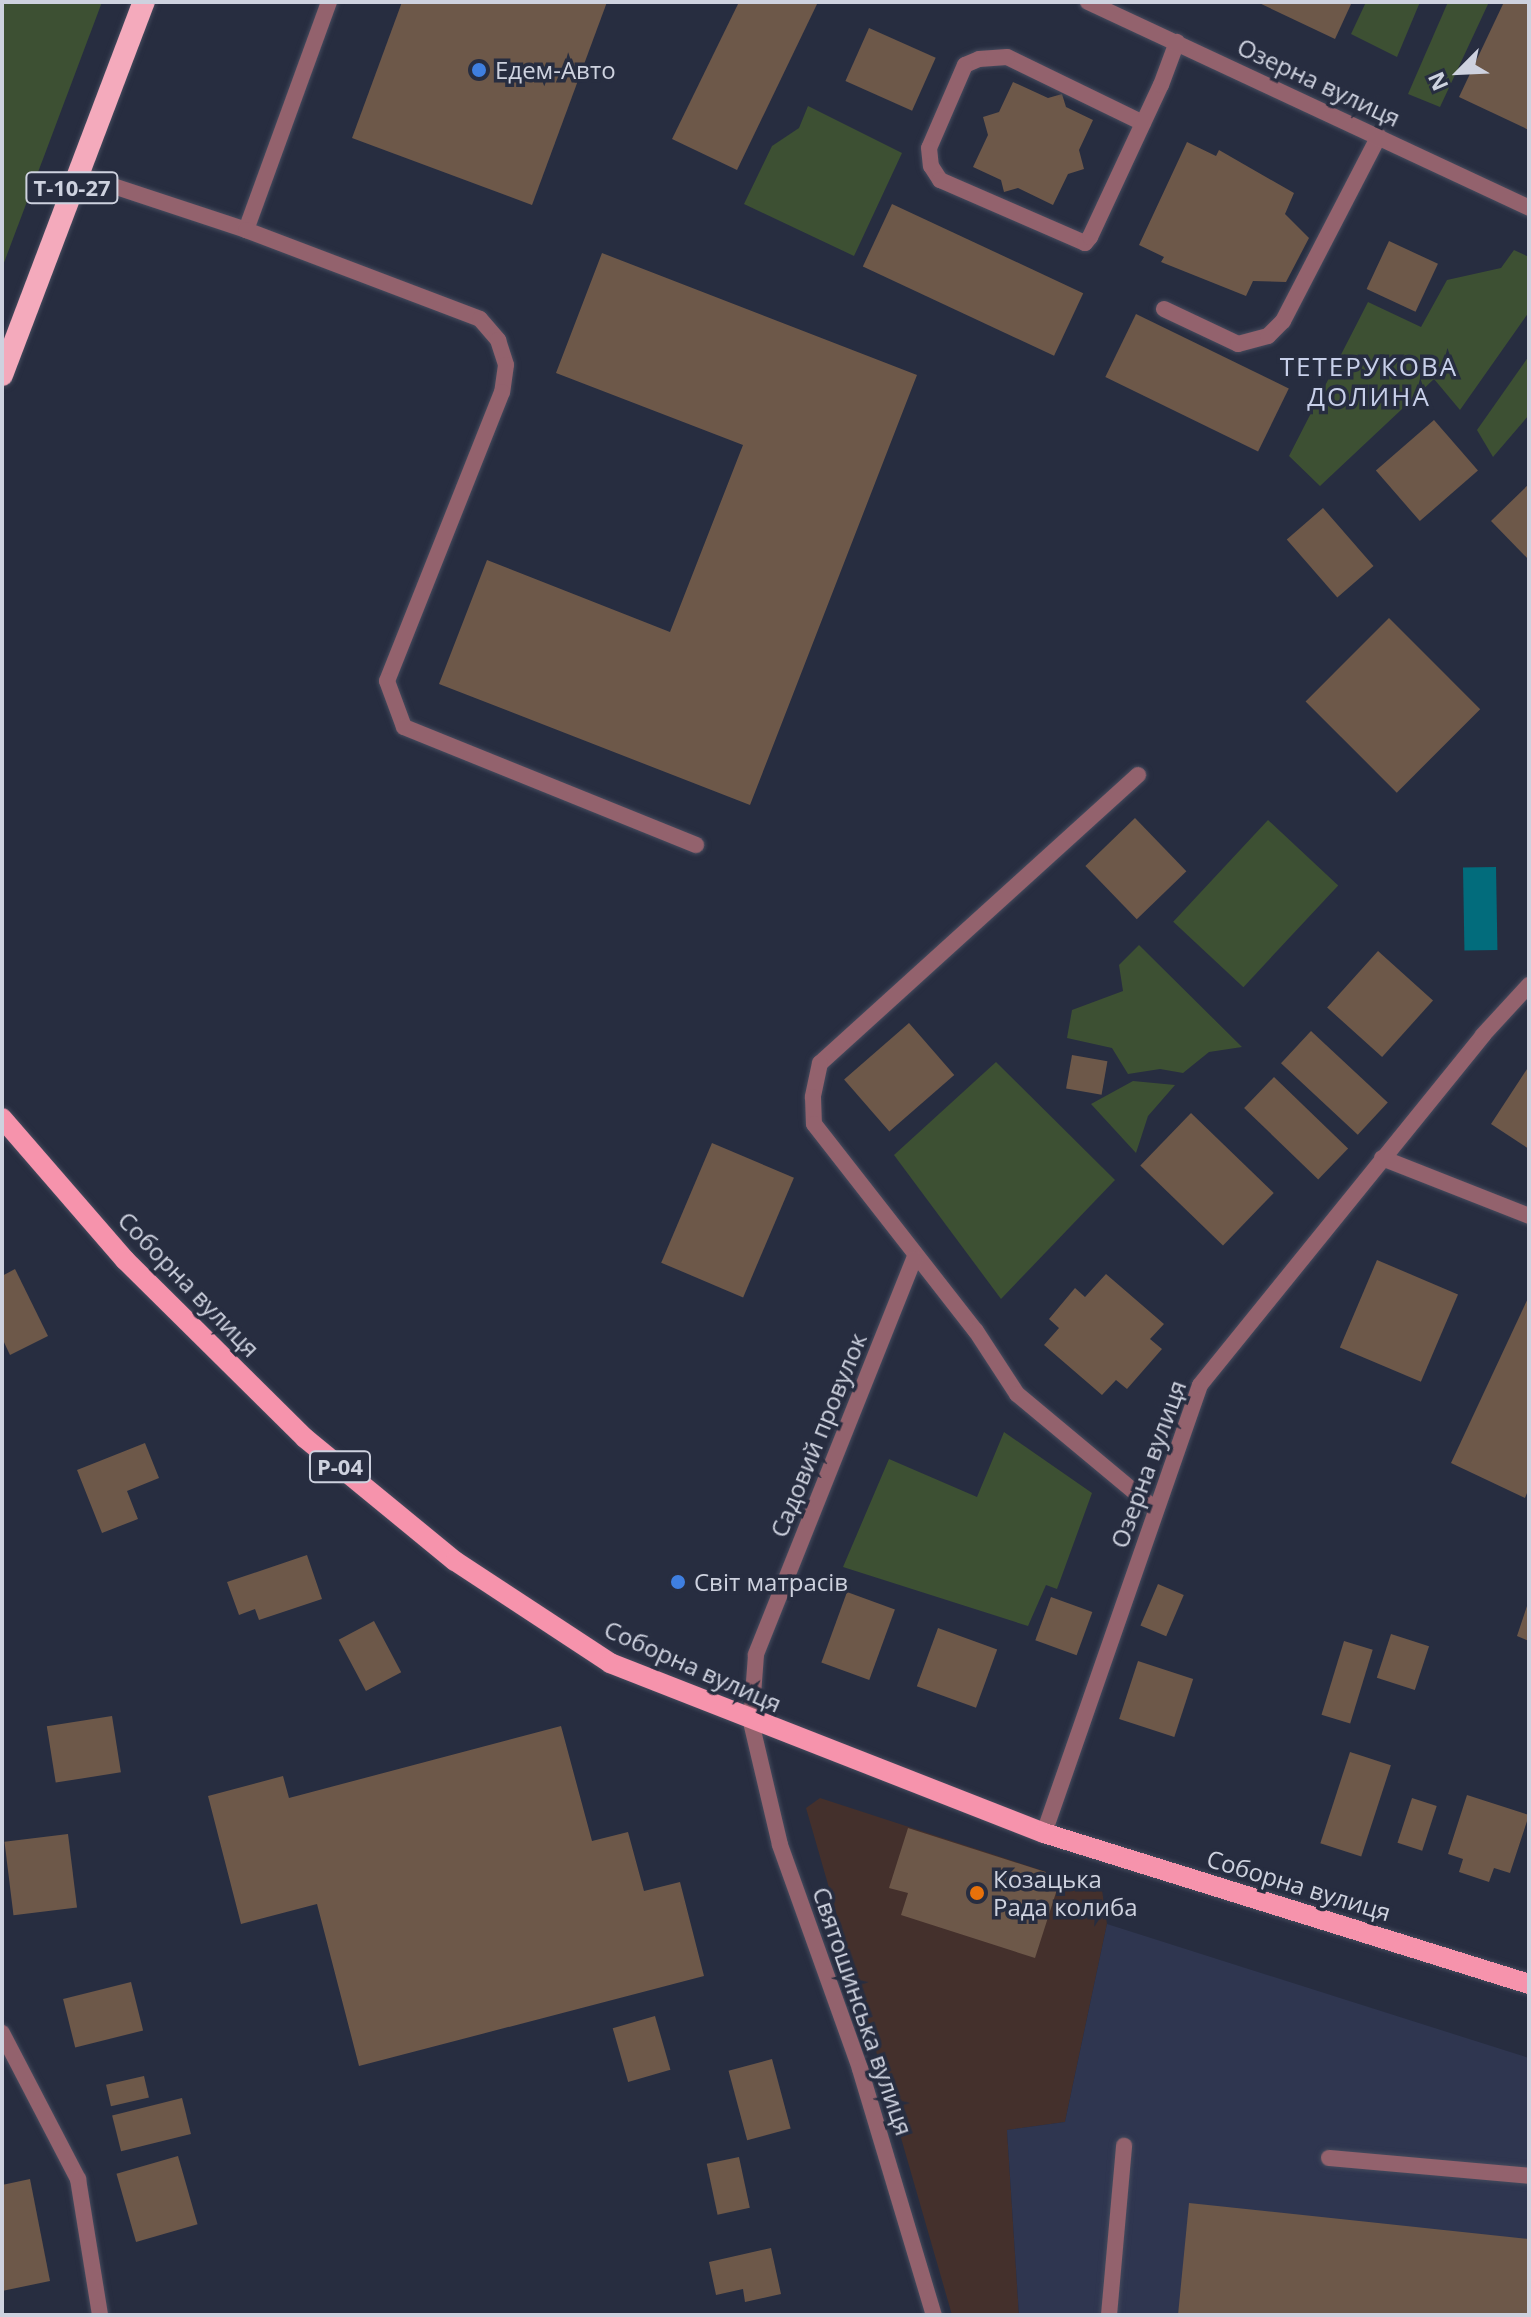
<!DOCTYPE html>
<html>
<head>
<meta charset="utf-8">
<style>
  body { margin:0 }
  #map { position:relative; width:1531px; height:2317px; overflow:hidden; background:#272d40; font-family:"Open Sans",sans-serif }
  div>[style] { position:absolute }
  .commercial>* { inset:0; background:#44302c }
  .built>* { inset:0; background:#2f3650 }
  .green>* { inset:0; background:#3d5033; transform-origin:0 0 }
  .water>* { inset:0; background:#026c7c; transform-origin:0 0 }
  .building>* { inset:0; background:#6d5849; transform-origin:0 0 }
  .roads { filter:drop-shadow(0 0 2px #454b5d) drop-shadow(0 0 2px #454b5d) }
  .service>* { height:16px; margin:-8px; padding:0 8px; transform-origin:8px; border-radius:8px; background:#93626d }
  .minor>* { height:16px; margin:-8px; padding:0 8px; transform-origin:8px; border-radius:8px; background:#93626d }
  .primary>* { height:20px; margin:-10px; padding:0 10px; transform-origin:10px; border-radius:10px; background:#f693ac }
  .trunk>* { height:22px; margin:-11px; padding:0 11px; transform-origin:11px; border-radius:11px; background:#f4aabc }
  .dots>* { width:22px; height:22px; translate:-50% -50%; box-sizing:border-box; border:4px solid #272d40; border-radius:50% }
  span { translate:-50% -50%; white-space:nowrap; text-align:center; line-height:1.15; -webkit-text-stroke:7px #272d40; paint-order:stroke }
  .shield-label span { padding:2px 6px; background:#272d40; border:2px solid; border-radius:6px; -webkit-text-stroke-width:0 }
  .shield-label { font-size:22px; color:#ced2df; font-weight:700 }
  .poi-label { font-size:24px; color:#ced2df }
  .left { translate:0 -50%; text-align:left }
  .street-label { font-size:24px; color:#ced2df }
  .neighbourhood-label { font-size:26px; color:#c8d0ea; letter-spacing:2px }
  .frame { position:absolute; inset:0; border:4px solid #ced2df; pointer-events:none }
  .north { position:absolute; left:1419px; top:32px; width:80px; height:80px; -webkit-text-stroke:6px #272d40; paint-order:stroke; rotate:246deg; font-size:22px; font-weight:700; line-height:32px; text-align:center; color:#ced2df }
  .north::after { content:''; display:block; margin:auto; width:28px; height:36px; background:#ced2df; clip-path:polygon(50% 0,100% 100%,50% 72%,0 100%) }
</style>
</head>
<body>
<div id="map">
  <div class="commercial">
    <div style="clip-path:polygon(820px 1798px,1102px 1890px,1107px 1924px,1065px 2122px,1007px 2130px,1019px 2315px,952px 2315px,806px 1808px)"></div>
  </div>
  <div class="built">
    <div style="clip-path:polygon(1107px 1924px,1529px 2058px,1529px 2315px,1019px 2315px,1007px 2130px,1065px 2122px)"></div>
  </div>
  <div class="green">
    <div style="clip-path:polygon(2px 2px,102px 2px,2px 268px)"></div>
    <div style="clip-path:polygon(1366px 2px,1420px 2px,1397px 57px,1351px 34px)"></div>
    <div style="clip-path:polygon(1448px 2px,1489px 2px,1440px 107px,1408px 94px)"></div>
    <div style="clip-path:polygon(808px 106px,902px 153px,854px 256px,744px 204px,772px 146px,799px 128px)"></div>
    <div style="clip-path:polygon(1514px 250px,1529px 257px,1529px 312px,1460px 410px,1434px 379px,1320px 486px,1289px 456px,1368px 302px,1421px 327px,1447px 280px,1501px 268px)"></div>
    <div style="clip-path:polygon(1529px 356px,1529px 415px,1493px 457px,1477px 430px)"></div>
    <div style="left:1268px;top:820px;width:96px;height:139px;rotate:43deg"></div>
    <div style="clip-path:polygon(1139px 945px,1242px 1047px,1209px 1052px,1183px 1073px,1160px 1069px,1128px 1074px,1112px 1048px,1067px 1038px,1072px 1010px,1123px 991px,1119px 965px)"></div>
    <div style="clip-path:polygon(996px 1062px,1115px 1180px,1001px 1299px,894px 1155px)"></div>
    <div style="clip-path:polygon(1133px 1081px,1175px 1085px,1148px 1116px,1136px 1153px,1091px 1104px)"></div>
    <div style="clip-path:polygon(1004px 1432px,1092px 1493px,1057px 1589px,1046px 1585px,1028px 1626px,843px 1567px,889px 1459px,977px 1497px)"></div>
  </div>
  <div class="water">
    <div style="left:1496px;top:867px;width:83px;height:33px;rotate:89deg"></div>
  </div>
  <div class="building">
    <div style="clip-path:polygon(402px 2px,607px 2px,532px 205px,352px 138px)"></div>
    <div style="clip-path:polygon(739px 2px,818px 2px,737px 170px,672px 139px)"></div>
    <div style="clip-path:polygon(1257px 2px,1352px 2px,1335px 39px)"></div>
    <div style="clip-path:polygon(1504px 2px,1529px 3px,1529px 130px,1459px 97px)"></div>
    <div style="left:869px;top:28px;width:73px;height:58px;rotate:24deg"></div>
    <div style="clip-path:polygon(1013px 82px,1048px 98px,1062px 94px,1066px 107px,1093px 120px,1079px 150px,1084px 169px,1068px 174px,1053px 205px,1018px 188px,1004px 192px,1001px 180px,973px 167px,988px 135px,983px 117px,999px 112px)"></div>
    <div style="clip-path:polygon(1187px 142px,1216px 156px,1219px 150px,1294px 193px,1285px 214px,1309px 238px,1286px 282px,1253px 281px,1246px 296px,1161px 262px,1164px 257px,1139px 245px)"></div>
    <div style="left:892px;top:204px;width:211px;height:69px;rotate:25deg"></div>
    <div style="left:1389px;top:241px;width:54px;height:53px;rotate:25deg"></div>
    <div style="clip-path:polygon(602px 253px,917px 375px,750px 805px,439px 684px,487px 560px,670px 632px,743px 445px,556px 373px)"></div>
    <div style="left:1136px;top:314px;width:170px;height:70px;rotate:26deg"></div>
    <div style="left:1434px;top:420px;width:67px;height:77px;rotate:49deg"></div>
    <div style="clip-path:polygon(1529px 484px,1529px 560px,1491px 521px)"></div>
    <div style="left:1323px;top:508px;width:77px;height:48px;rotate:49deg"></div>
    <div style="left:1389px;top:618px;width:129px;height:118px;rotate:45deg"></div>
    <div style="left:1135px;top:818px;width:74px;height:69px;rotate:46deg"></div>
    <div style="left:1378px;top:951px;width:74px;height:76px;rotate:42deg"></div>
    <div style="left:909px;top:1023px;width:69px;height:86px;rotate:49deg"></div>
    <div style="left:1311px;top:1031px;width:105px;height:44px;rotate:43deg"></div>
    <div style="left:1072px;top:1055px;width:36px;height:34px;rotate:10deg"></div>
    <div style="clip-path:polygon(1529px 1066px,1529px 1149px,1491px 1124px)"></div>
    <div style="left:1274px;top:1077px;width:103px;height:43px;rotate:44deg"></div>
    <div style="left:1191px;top:1113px;width:115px;height:73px;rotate:44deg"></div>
    <div style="left:712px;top:1143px;width:89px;height:130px;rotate:23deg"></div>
    <div style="left:1377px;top:1260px;width:88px;height:95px;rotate:23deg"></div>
    <div style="clip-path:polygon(15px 1269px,48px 1336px,10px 1355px,2px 1338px,2px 1276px)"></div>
    <div style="clip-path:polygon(1106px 1274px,1164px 1324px,1150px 1339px,1162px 1349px,1127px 1389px,1116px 1380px,1102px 1395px,1044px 1345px,1059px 1328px,1049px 1319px,1075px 1288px,1085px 1297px)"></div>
    <div style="clip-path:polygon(1529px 1296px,1529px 1488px,1525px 1498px,1451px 1463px)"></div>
    <div style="clip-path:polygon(145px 1443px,159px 1478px,127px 1491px,138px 1519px,102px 1533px,77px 1470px)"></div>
    <div style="clip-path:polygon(307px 1555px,322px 1599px,259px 1620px,255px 1609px,239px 1615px,227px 1582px)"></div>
    <div style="left:1158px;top:1584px;width:28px;height:45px;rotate:23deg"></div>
    <div style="left:847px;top:1592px;width:51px;height:75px;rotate:20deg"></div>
    <div style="left:1051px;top:1597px;width:44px;height:46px;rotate:20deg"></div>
    <div style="clip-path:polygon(1528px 1603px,1529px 1603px,1529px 1641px,1517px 1636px)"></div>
    <div style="left:374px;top:1621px;width:58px;height:40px;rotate:62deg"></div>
    <div style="left:938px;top:1628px;width:63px;height:62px;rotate:20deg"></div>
    <div style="left:1391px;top:1634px;width:40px;height:46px;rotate:18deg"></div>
    <div style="left:1344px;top:1641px;width:30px;height:77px;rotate:17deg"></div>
    <div style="left:1138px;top:1661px;width:58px;height:61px;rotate:18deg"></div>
    <div style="left:112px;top:1716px;width:57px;height:66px;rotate:81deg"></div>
    <div style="clip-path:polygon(561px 1726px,592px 1841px,628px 1832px,644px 1891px,680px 1882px,704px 1976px,359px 2066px,317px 1904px,241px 1924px,208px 1796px,283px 1776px,289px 1798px)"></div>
    <div style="left:1350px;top:1752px;width:43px;height:96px;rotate:18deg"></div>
    <div style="clip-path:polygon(1467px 1795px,1529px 1815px,1510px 1873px,1494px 1868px,1489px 1882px,1459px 1872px,1463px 1859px,1448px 1854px)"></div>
    <div style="left:1412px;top:1798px;width:26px;height:47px;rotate:18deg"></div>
    <div style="clip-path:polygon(908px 1828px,1061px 1877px,1035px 1958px,901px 1915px,908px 1893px,889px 1888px)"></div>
    <div style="left:68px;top:1834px;width:74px;height:64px;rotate:83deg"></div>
    <div style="left:131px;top:1982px;width:50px;height:70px;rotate:76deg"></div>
    <div style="left:655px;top:2016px;width:56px;height:44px;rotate:74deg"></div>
    <div style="left:772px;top:2059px;width:72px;height:45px;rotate:75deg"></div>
    <div style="left:144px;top:2076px;width:22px;height:39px;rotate:77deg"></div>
    <div style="left:182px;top:2098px;width:37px;height:72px;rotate:76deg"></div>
    <div style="left:178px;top:2156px;width:71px;height:64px;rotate:74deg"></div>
    <div style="left:739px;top:2157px;width:52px;height:33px;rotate:78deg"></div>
    <div style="clip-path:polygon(30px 2179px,50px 2281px,2px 2291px,2px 2185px)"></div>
    <div style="clip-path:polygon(1189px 2203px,1529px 2239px,1529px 2315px,1178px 2315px)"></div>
    <div style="clip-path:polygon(771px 2248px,781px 2294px,745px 2302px,743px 2289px,716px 2295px,709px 2262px)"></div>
  </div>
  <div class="roads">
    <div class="service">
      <div style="left:1143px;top:123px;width:151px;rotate:-154.1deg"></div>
      <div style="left:1007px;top:57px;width:28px;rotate:176deg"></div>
      <div style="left:979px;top:59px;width:15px;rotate:157deg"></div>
      <div style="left:965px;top:65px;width:90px;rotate:113.4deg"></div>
      <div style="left:929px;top:148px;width:18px;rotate:84deg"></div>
      <div style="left:931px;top:166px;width:17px;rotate:57deg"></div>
      <div style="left:940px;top:180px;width:158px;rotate:23.5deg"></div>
      <div style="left:1085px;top:243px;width:8px;rotate:-50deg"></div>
      <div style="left:1090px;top:237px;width:168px;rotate:-65deg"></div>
      <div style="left:1161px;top:85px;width:46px;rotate:-69.6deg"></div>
      <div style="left:77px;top:174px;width:178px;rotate:18.3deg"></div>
      <div style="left:246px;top:230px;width:243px;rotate:-70deg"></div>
      <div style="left:246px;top:230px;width:250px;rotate:20.8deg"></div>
      <div style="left:480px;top:319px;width:28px;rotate:49deg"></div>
      <div style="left:498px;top:340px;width:26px;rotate:72deg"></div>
      <div style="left:506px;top:365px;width:27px;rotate:98deg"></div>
      <div style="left:502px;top:392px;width:311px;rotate:111.7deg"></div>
      <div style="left:387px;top:681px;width:49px;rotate:69.7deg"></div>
      <div style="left:404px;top:727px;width:315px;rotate:22deg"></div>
      <div style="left:1164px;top:309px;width:82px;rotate:25.3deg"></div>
      <div style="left:1238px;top:344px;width:31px;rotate:-15deg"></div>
      <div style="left:1268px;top:336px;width:21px;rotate:-45deg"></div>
      <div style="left:1283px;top:321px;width:208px;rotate:-62.6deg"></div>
      <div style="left:1329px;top:2158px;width:201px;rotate:5.1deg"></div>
      <div style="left:1109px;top:2315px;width:170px;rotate:-84.9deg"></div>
    </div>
    <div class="minor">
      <div style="left:1088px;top:2px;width:487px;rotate:25deg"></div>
      <div style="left:1138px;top:775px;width:429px;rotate:137.8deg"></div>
      <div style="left:820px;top:1063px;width:35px;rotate:102deg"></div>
      <div style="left:813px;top:1097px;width:27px;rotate:88deg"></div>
      <div style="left:814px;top:1124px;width:263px;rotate:52deg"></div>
      <div style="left:976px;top:1331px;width:75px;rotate:56.9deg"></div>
      <div style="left:1017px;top:1394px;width:181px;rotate:39.8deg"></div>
      <div style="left:1382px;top:1158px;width:158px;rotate:21.5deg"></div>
      <div style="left:914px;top:1259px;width:426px;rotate:111.8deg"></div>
      <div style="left:756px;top:1655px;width:67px;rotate:94.3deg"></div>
      <div style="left:751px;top:1722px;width:126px;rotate:76.7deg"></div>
      <div style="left:780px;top:1845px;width:238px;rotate:70.3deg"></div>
      <div style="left:860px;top:2069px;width:257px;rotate:73.3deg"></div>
      <div style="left:1044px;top:1833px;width:474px;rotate:-70.8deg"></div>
      <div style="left:1200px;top:1385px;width:450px;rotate:-51deg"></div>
      <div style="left:1483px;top:1035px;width:68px;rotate:-47.4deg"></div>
      <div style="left:2px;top:2033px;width:165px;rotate:62.5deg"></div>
      <div style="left:78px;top:2179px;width:138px;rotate:80.8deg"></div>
    </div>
    <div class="primary">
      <div style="left:2px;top:1118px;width:188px;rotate:49.1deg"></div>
      <div style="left:125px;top:1260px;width:253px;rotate:44.7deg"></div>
      <div style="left:305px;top:1438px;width:194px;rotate:39.4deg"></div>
      <div style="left:455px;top:1561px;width:186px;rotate:33.3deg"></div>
      <div style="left:610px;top:1663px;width:466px;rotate:21.4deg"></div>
      <div style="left:1044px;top:1833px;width:508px;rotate:17.29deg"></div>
    </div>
    <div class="trunk">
      <div style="left:2px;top:375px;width:399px;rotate:-69.2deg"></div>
    </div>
  </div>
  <div class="dots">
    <div style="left:479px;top:70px;background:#3f7fe0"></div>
    <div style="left:678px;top:1582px;background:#3f7fe0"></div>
    <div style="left:977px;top:1893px;background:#e8710a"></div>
  </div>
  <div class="shield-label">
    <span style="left:72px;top:188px">Т-10-27</span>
    <span style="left:340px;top:1467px">Р-04</span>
  </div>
  <div class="poi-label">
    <span class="left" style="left:495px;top:70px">Едем-Авто</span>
    <span class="left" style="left:694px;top:1582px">Світ матрасів</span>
    <span class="left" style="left:993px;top:1893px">Козацька<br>Рада колиба</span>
  </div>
  <div class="street-label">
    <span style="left:1319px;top:82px;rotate:25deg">Озерна вулиця</span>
    <span style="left:189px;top:1284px;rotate:46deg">Соборна вулиця</span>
    <span style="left:818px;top:1435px;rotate:-68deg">Садовий провулок</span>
    <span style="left:1148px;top:1464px;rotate:-70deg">Озерна вулиця</span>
    <span style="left:693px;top:1666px;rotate:24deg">Соборна вулиця</span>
    <span style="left:1299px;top:1885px;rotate:17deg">Соборна вулиця</span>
    <span style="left:863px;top:2011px;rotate:71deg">Святошинська вулиця</span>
  </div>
  <div class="neighbourhood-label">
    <span style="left:1369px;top:382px">ТЕТЕРУКОВА<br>ДОЛИНА</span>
  </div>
  <div class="frame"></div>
  <div class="north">N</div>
</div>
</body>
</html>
